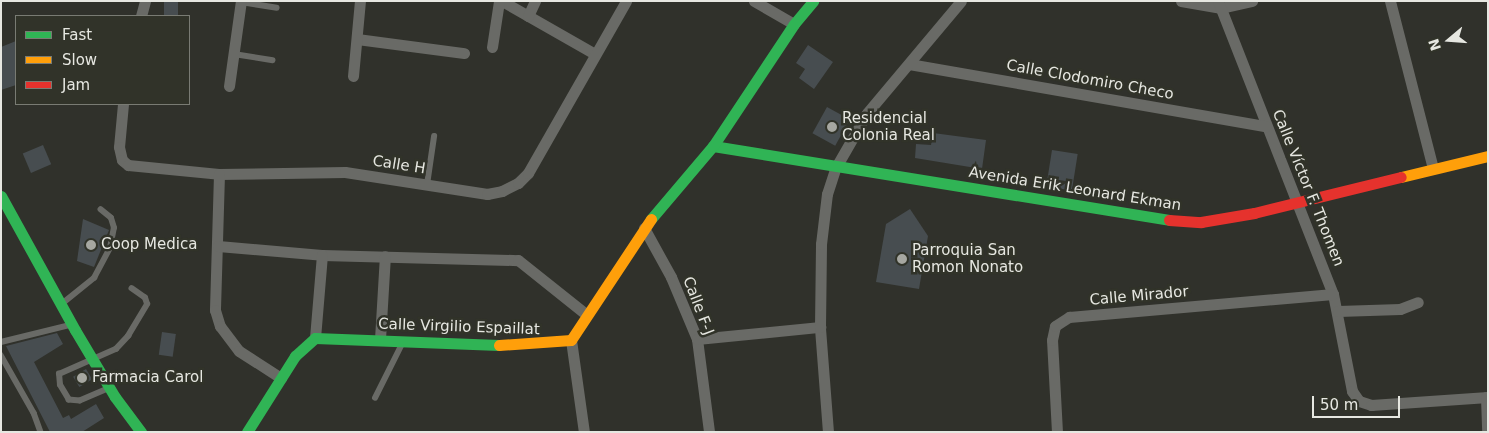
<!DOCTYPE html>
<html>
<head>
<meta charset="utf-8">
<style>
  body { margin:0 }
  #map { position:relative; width:1489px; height:433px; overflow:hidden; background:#30312b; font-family:"DejaVu Sans",sans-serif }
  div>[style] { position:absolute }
  .building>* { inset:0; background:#474d50; transform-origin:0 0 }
  .lane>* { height:5.5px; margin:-2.75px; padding:0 2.75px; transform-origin:2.75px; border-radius:2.75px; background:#696a66 }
  .street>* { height:11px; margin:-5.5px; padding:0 5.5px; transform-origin:5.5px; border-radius:5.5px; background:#696a66 }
  .fast>* { height:11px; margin:-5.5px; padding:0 5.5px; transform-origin:5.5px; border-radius:5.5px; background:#30b455 }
  .slow>* { height:11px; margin:-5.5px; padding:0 5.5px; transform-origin:5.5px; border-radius:5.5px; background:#ff9f0a }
  .jam>* { height:11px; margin:-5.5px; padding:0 5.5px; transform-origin:5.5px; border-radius:5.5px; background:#e5322d }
  .dots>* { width:14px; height:14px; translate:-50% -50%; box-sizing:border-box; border:2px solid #313329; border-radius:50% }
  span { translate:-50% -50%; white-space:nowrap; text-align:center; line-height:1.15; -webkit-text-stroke:5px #313329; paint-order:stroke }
  .street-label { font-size:15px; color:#e6e7e1 }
  .poi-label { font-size:15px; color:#e6e7e1 }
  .left { translate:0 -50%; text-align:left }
  .frame { position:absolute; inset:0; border:2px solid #e6e7e1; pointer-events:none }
  .legend { position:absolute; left:15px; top:15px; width:175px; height:90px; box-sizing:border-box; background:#313329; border:1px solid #797b73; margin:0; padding:6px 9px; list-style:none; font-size:15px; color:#e6e7e1 }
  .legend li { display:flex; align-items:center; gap:10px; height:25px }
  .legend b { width:25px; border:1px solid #797b73 }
  .north { position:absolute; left:1424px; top:15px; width:50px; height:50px; -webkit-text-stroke:4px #313329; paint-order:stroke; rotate:252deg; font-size:14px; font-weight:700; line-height:20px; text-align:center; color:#e6e7e1 }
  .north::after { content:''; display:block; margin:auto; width:18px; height:22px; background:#e6e7e1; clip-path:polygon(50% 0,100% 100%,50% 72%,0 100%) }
  .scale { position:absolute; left:1312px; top:396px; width:88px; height:22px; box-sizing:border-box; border:2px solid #e6e7e1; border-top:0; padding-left:6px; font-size:15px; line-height:18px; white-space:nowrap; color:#e6e7e1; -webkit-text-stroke:4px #313329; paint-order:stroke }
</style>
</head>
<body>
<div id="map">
  <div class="building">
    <div style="left:164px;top:1px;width:14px;height:15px"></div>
    <div style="clip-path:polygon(16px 41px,16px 85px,1px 90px,1px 47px)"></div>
    <div style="clip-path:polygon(808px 45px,833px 62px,814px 89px,799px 78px,805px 69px,796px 63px)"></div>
    <div style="left:827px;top:107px;width:26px;height:30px;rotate:29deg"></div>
    <div style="clip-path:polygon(933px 133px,986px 140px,982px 169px,915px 158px,916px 144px,931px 145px)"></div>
    <div style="left:43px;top:145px;width:21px;height:22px;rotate:67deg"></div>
    <div style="left:1052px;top:150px;width:26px;height:37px;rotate:9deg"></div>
    <div style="clip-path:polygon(910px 209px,928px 236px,919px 289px,876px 282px,886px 224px)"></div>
    <div style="clip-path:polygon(83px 219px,109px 230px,94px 267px,77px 261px)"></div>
    <div style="left:162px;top:332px;width:14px;height:23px;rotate:8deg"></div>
    <div style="clip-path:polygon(57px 333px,63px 344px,34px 362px,63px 418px,69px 415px,71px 419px,96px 404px,104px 418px,82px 432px,50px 432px,6px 346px)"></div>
    <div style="left:86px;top:369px;width:12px;height:15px;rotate:59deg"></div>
  </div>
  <div class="lane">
    <div style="left:241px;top:2px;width:36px;rotate:9deg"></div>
    <div style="left:234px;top:54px;width:39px;rotate:9deg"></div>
    <div style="left:427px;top:185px;width:49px;rotate:-81.7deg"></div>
    <div style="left:63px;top:303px;width:40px;rotate:-39deg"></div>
    <div style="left:94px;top:278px;width:34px;rotate:-62deg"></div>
    <div style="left:110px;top:248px;width:20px;rotate:-79deg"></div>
    <div style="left:114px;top:228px;width:10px;rotate:-107deg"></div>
    <div style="left:111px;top:218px;width:13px;rotate:-141deg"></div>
    <div style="left:1px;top:342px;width:71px;rotate:-13.8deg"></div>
    <div style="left:1px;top:355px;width:67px;rotate:60.4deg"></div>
    <div style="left:34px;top:413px;width:20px;rotate:70deg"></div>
    <div style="left:108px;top:389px;width:30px;rotate:157deg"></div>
    <div style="left:80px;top:401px;width:11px;rotate:-175deg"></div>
    <div style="left:69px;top:400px;width:17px;rotate:-121deg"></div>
    <div style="left:60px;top:385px;width:11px;rotate:-95deg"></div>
    <div style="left:59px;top:374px;width:62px;rotate:-23.7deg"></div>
    <div style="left:116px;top:349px;width:18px;rotate:-47deg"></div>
    <div style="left:128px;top:336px;width:37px;rotate:-59deg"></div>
    <div style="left:147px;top:304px;width:6px;rotate:-108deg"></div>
    <div style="left:145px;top:298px;width:16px;rotate:-145deg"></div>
    <div style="left:375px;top:398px;width:60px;rotate:-63.4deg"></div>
  </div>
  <div class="street">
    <div style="left:502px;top:1px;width:107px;rotate:29.7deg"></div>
    <div style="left:754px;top:1px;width:46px;rotate:29.9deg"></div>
    <div style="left:1181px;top:1px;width:41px;rotate:9.9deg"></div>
    <div style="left:1221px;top:8px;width:32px;rotate:-13deg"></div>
    <div style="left:1218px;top:1px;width:315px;rotate:68.6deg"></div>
    <div style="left:1333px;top:294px;width:99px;rotate:78.9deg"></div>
    <div style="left:1352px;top:391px;width:12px;rotate:55deg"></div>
    <div style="left:1359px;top:401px;width:13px;rotate:18deg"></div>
    <div style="left:1371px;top:405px;width:117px;rotate:-3.9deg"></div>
    <div style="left:1390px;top:1px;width:172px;rotate:75.6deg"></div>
    <div style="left:141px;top:16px;width:16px;rotate:-75deg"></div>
    <div style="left:528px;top:16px;width:17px;rotate:-65deg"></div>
    <div style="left:357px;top:39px;width:108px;rotate:7.5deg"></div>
    <div style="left:492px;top:47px;width:47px;rotate:-81.3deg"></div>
    <div style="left:909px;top:64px;width:362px;rotate:9.9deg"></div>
    <div style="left:353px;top:76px;width:75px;rotate:-84.7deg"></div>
    <div style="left:229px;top:86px;width:86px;rotate:-82deg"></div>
    <div style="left:123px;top:104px;width:43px;rotate:95.3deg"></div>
    <div style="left:119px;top:147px;width:13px;rotate:77deg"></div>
    <div style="left:122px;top:160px;width:8px;rotate:40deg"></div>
    <div style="left:128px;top:165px;width:91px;rotate:5.6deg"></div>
    <div style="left:219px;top:174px;width:126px;rotate:-0.9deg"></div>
    <div style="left:345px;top:172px;width:144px;rotate:8.8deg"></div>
    <div style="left:487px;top:194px;width:15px;rotate:-11deg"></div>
    <div style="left:502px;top:191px;width:18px;rotate:-27deg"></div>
    <div style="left:518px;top:183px;width:14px;rotate:-45deg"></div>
    <div style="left:528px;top:173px;width:198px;rotate:-60.3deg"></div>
    <div style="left:219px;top:174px;width:136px;rotate:91.7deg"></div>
    <div style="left:215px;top:310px;width:17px;rotate:73deg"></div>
    <div style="left:220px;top:326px;width:31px;rotate:53deg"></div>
    <div style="left:239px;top:351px;width:50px;rotate:32.7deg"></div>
    <div style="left:644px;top:228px;width:56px;rotate:61.1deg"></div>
    <div style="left:671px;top:277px;width:67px;rotate:67.2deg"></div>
    <div style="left:697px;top:339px;width:94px;rotate:82.6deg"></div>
    <div style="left:218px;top:246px;width:104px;rotate:4.9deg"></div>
    <div style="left:322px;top:255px;width:196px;rotate:1.5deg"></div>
    <div style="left:518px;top:260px;width:88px;rotate:38.6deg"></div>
    <div style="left:1338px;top:311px;width:62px;rotate:-1.8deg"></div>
    <div style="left:1400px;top:309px;width:19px;rotate:-21deg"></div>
    <div style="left:315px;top:338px;width:83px;rotate:-85.2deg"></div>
    <div style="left:380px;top:339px;width:83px;rotate:-86.6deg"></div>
    <div style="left:697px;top:339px;width:124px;rotate:-5.6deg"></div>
    <div style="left:571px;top:340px;width:93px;rotate:82deg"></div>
    <div style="left:1486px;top:397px;width:35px;rotate:88deg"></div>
    <div style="left:828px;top:432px;width:105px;rotate:-94.4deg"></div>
    <div style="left:820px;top:327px;width:83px;rotate:-89.3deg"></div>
    <div style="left:821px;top:244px;width:50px;rotate:-83.2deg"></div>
    <div style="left:827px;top:194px;width:28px;rotate:-72deg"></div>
    <div style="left:836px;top:167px;width:62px;rotate:-60.1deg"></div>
    <div style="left:867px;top:113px;width:146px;rotate:-50deg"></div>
    <div style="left:1057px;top:432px;width:92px;rotate:-93.1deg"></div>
    <div style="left:1052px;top:340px;width:14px;rotate:-78deg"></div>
    <div style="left:1055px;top:326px;width:17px;rotate:-33deg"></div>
    <div style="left:1069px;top:317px;width:265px;rotate:-5deg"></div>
  </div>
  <div class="fast">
    <div style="left:713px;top:146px;width:462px;rotate:9.2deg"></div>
    <div style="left:1px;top:196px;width:153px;rotate:61.1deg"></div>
    <div style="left:75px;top:330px;width:78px;rotate:59.2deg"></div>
    <div style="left:115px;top:397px;width:44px;rotate:53.4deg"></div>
    <div style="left:651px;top:219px;width:96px;rotate:-49.7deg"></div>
    <div style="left:713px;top:146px;width:146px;rotate:-56.4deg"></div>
    <div style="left:794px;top:24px;width:30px;rotate:-50deg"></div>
    <div style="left:247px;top:432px;width:90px;rotate:-57.7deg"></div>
    <div style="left:295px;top:356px;width:27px;rotate:-42deg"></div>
    <div style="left:315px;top:338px;width:184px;rotate:2.2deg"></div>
  </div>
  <div class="slow">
    <div style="left:1401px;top:177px;width:89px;rotate:-13.6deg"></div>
    <div style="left:499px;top:345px;width:72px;rotate:-4deg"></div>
    <div style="left:571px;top:340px;width:145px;rotate:-56.5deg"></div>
  </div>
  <div class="jam">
    <div style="left:1169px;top:220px;width:32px;rotate:4deg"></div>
    <div style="left:1201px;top:222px;width:54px;rotate:-9.6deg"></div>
    <div style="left:1254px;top:213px;width:151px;rotate:-13.8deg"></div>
  </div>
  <div class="dots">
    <div style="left:832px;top:127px;background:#a6a7a1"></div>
    <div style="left:91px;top:245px;background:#a6a7a1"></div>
    <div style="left:902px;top:259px;background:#a6a7a1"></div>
    <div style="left:82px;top:378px;background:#a6a7a1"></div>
  </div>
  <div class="street-label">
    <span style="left:1090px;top:80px;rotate:10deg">Calle Clodomiro Checo</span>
    <span style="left:399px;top:165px;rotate:9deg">Calle H</span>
    <span style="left:1308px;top:188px;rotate:68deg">Calle Víctor F. Thomen</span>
    <span style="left:1075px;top:189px;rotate:9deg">Avenida Erik Leonard Ekman</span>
    <span style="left:1139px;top:296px;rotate:-5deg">Calle Mirador</span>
    <span style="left:698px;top:306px;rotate:69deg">Calle F-J</span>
    <span style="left:459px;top:327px;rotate:2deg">Calle Virgilio Espaillat</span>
  </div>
  <div class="poi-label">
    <span class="left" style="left:842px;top:127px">Residencial<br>Colonia Real</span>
    <span class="left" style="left:101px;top:245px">Coop Medica</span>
    <span class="left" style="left:912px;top:259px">Parroquia San<br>Romon Nonato</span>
    <span class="left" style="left:92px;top:378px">Farmacia Carol</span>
  </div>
  <div class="frame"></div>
  <ul class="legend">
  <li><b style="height:6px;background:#30b455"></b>Fast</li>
  <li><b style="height:6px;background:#ff9f0a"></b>Slow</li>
  <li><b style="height:6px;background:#e5322d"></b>Jam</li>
  </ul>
  <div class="north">N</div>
  <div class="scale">50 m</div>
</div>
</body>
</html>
